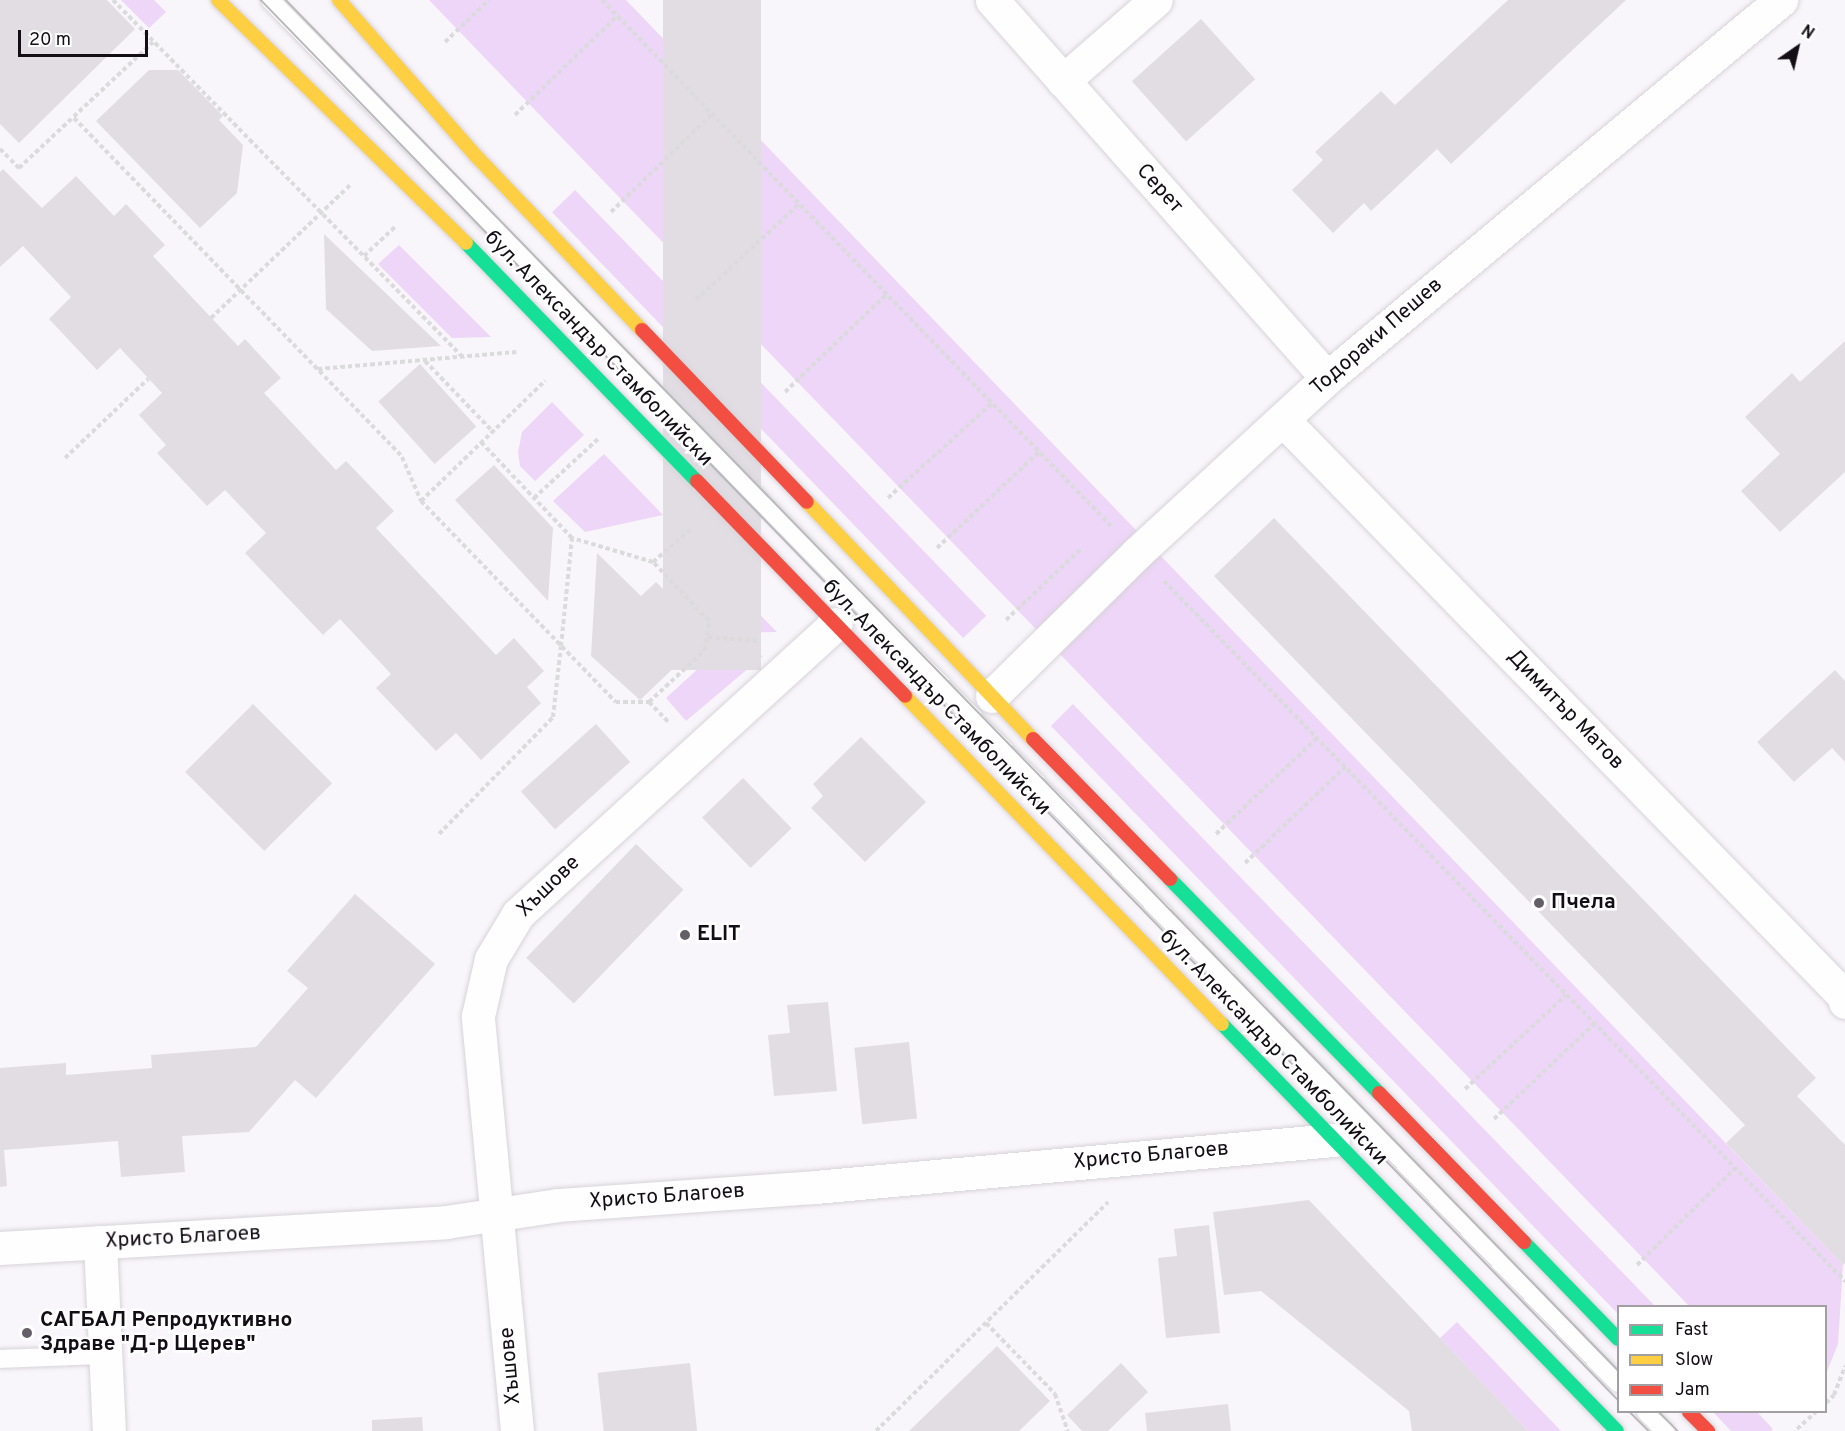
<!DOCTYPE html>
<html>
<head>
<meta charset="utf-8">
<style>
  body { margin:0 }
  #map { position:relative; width:1845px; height:1431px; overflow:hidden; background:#f9f6fb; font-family:Overpass,sans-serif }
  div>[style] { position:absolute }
  .green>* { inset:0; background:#edd6f7; transform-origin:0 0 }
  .building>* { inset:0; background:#e1dde3; transform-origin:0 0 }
  .path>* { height:4px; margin-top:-2px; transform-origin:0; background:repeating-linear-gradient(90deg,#dbdadc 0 4.5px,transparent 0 7.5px) }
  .roads { filter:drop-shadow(0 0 2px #d7d3d9) drop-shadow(0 0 2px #d7d3d9) }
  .lane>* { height:18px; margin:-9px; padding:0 9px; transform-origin:9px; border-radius:9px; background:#fefefe }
  .street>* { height:33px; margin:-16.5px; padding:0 16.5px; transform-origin:16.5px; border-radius:16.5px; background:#fefefe }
  .fast>* { height:14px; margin:-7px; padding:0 7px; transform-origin:7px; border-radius:7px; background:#16e098 }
  .slow>* { height:14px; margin:-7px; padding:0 7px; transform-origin:7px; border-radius:7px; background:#ffcf43 }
  .jam>* { height:14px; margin:-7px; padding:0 7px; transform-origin:7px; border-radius:7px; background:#f24e42 }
  .tram>* { height:1.5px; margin:-0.75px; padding:0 0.75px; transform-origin:0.75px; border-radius:0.75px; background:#b9b8ba }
  .dots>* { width:16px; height:16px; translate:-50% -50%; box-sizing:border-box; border:3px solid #fff; border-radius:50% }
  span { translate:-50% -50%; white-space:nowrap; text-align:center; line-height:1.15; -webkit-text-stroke:5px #fff; paint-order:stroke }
  .street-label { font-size:21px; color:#130e16 }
  .poi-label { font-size:21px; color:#130e16; font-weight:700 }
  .left { translate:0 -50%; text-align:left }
  .legend { position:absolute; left:1617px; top:1305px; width:210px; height:108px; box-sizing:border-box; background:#fff; border:2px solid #a19fa2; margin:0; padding:8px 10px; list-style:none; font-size:18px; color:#130e16 }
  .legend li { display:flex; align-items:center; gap:12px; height:30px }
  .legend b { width:30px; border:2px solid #a19fa2 }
  .north { position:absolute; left:1767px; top:18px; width:60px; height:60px; -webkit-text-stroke:4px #fff; paint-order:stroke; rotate:34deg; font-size:16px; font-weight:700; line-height:24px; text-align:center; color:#130e16 }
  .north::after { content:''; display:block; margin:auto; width:21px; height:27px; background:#130e16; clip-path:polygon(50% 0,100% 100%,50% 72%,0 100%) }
  .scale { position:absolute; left:18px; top:30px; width:130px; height:27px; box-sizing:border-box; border:3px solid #130e16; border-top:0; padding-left:8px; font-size:18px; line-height:21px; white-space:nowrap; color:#130e16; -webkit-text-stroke:4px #fff; paint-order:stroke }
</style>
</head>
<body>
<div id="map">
  <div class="green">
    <div style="clip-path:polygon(121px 0,154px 0,166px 12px,149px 28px)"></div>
    <div style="clip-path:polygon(429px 0,626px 0,1843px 1265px,1838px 1344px,1826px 1374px,1826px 1306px,1689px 1306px)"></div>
    <div style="left:575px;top:190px;width:592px;height:32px;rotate:46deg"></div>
    <div style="clip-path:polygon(399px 245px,491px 337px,452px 338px,378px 264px)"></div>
    <div style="clip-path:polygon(552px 402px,584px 435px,535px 481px,520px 466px,518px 452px,522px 432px)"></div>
    <div style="clip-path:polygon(604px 454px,663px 515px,585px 532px,553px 501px)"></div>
    <div style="clip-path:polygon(699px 553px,777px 632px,729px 633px,702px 605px)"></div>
    <div style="clip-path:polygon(737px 649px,763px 656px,686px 721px,666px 698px,712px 656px)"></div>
    <div style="clip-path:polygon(1073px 704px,1655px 1306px,1618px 1306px,1618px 1314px,1051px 726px)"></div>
    <div style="clip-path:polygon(1457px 1322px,1561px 1431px,1528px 1431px,1440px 1338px)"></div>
    <div style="clip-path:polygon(1713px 1412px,1757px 1412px,1773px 1429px,1771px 1431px,1731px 1431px)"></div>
  </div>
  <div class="building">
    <div style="clip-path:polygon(0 0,107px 0,135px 29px,19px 143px,0 124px)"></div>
    <div style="left:663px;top:0;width:98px;height:670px"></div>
    <div style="clip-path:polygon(1508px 0,1626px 0,1451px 164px,1437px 149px,1371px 211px,1364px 203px,1333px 233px,1292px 190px,1323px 160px,1315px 152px,1381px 91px,1395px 105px)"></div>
    <div style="left:1201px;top:19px;width:81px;height:93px;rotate:48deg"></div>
    <div style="clip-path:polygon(149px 70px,178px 70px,223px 116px,219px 120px,243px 145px,237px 193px,200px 228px,96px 121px)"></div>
    <div style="clip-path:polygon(3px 169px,42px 208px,76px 176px,114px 216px,126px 204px,165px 245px,153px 256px,238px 346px,245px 339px,281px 378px,264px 393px,336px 470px,346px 461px,394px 511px,376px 528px,496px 655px,514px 638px,544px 671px,527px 687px,541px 703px,481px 760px,456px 733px,436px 751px,376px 688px,391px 674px,340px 619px,323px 635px,245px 553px,266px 533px,225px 490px,207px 506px,157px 453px,166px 445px,139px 415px,162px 393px,120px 348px,97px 370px,49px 319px,71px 297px,23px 246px,0 267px,0 172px)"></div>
    <div style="clip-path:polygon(324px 234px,441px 346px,372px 351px,326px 309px)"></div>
    <div style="clip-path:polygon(1845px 341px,1845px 472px,1780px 532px,1741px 491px,1780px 454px,1745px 417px,1792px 373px,1800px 382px)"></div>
    <div style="left:420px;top:364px;width:84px;height:56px;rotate:48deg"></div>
    <div style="clip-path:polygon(494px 465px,553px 528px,548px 601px,455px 500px)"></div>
    <div style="clip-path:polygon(1274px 518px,1816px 1078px,1797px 1096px,1845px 1145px,1845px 1263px,1843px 1265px,1726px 1143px,1745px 1125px,1214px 576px)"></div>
    <div style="clip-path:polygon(597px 553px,641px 596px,656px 582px,695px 620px,698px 645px,640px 700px,591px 656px)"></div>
    <div style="clip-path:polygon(1835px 670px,1845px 681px,1845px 762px,1832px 748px,1794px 782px,1757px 742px)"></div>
    <div style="left:253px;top:704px;width:112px;height:96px;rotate:45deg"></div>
    <div style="left:596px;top:724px;width:51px;height:101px;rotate:48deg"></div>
    <div style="clip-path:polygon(861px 737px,926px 802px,865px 862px,811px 808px,823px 796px,813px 784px)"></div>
    <div style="left:743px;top:778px;width:70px;height:57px;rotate:46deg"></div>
    <div style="left:636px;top:844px;width:66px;height:158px;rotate:44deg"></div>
    <div style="clip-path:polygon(355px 894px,435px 964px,316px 1098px,295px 1080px,249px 1132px,182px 1136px,185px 1172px,121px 1177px,118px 1141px,4px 1150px,7px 1186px,0 1187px,0 1068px,66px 1063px,66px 1075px,152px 1068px,151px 1055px,256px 1047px,308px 988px,287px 971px)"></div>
    <div style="clip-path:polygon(828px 1002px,837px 1091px,774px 1096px,768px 1035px,790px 1033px,787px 1005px)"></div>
    <div style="left:909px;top:1042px;width:77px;height:55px;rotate:84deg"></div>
    <div style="clip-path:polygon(1309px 1200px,1440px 1338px,1528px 1431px,1412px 1431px,1409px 1411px,1261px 1291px,1224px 1295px,1213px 1212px)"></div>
    <div style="clip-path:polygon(1209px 1225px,1220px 1333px,1166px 1338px,1158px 1258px,1177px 1256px,1174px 1229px)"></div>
    <div style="clip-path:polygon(997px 1346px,1050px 1401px,1019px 1431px,909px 1431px)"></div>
    <div style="left:690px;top:1363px;width:68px;height:93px;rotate:84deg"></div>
    <div style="clip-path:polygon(1121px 1363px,1148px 1392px,1108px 1431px,1082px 1431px,1067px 1415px)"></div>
    <div style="clip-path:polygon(1228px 1404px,1231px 1431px,1147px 1431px,1145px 1413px)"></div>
    <div style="clip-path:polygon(422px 1417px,423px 1431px,372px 1431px,372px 1420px)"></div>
  </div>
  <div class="path">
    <div style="left:113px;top:0;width:500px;rotate:45.6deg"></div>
    <div style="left:602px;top:0;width:732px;rotate:45.94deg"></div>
    <div style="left:445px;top:42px;width:61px;rotate:-43.7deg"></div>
    <div style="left:515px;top:115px;width:142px;rotate:-44.1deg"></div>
    <div style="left:74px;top:118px;width:472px;rotate:45.9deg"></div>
    <div style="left:402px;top:457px;width:48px;rotate:66.6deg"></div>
    <div style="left:421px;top:501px;width:280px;rotate:45.9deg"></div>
    <div style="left:616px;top:702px;width:33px"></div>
    <div style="left:649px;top:702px;width:76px;rotate:-42.9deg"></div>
    <div style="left:705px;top:650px;width:29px;rotate:-82deg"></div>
    <div style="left:709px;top:621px;width:81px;rotate:-133.5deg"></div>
    <div style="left:653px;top:562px;width:84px;rotate:-163.5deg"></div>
    <div style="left:0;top:149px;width:27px;rotate:45deg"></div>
    <div style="left:19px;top:168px;width:184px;rotate:-43.2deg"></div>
    <div style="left:611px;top:212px;width:141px;rotate:-44.1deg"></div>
    <div style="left:364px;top:256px;width:44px;rotate:-43.2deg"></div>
    <div style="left:696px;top:300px;width:141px;rotate:-43deg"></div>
    <div style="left:211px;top:318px;width:194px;rotate:-43.7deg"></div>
    <div style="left:425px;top:361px;width:98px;rotate:46.2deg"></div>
    <div style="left:318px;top:369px;width:199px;rotate:-4.9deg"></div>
    <div style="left:785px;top:392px;width:141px;rotate:-43.9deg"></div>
    <div style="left:65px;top:458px;width:115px;rotate:-43.6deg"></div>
    <div style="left:534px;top:498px;width:90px;rotate:-42.7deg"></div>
    <div style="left:888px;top:498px;width:141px;rotate:-42.4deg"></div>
    <div style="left:421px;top:501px;width:173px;rotate:-44.1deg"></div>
    <div style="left:937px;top:548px;width:140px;rotate:-43.3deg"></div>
    <div style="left:653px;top:562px;width:50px;rotate:-41deg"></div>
    <div style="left:1164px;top:581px;width:977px;rotate:45.79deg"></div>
    <div style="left:1006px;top:620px;width:105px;rotate:-43.5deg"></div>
    <div style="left:708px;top:637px;width:50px;rotate:4.6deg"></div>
    <div style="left:649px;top:702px;width:29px;rotate:46deg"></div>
    <div style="left:439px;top:834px;width:163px;rotate:-45.7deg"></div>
    <div style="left:553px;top:717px;width:71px;rotate:-83.6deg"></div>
    <div style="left:561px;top:646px;width:109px;rotate:-84.2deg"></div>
    <div style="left:572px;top:538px;width:131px;rotate:-133.5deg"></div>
    <div style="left:1216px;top:834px;width:139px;rotate:-43.5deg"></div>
    <div style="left:1245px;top:863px;width:139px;rotate:-43.8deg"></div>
    <div style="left:1465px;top:1089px;width:138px;rotate:-42.9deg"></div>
    <div style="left:1494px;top:1119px;width:138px;rotate:-43.5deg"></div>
    <div style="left:1637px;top:1265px;width:136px;rotate:-44.7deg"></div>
    <div style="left:986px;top:1323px;width:99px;rotate:45.8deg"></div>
    <div style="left:1055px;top:1394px;width:39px;rotate:71deg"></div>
    <div style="left:1826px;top:1403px;width:11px;rotate:-45deg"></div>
    <div style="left:1834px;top:1395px;width:31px;rotate:-69deg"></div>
    <div style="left:1797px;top:1429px;width:25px;rotate:-42deg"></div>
    <div style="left:876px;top:1431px;width:326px;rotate:-44.6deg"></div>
  </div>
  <div class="roads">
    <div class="lane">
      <div style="left:270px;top:0;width:928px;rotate:45.57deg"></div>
      <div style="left:920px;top:663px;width:1003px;rotate:45.89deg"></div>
      <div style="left:0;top:1359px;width:105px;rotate:-2.2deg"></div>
      <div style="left:1646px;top:1412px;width:27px;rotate:45deg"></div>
    </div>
    <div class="street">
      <div style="left:992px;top:0;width:505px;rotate:48.45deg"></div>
      <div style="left:1063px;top:81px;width:123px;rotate:-41.1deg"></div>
      <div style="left:1283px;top:420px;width:804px;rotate:45.76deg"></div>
      <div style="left:1844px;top:996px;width:6px;rotate:81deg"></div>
      <div style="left:992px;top:696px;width:204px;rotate:-44.6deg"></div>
      <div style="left:1137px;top:553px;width:258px;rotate:-42.6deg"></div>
      <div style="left:1327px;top:378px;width:591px;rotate:-39.78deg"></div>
      <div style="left:100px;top:1242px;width:189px;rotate:87.3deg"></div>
      <div style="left:0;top:1248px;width:447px;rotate:-3.3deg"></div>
      <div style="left:446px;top:1222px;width:113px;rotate:-8.6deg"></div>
      <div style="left:558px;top:1205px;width:258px;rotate:-4deg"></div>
      <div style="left:815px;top:1187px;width:520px;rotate:-5.18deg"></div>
      <div style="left:517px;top:1431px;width:417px;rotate:-95.4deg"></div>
      <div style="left:478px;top:1016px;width:58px;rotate:-77.2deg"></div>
      <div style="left:491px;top:959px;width:52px;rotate:-59deg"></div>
      <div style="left:518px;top:914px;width:430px;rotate:-42.4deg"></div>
    </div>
    <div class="fast">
      <div style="left:466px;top:243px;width:332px;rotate:45.9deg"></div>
      <div style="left:1170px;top:879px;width:299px;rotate:45.7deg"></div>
      <div style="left:1222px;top:1024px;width:567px;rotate:45.86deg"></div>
      <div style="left:1524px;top:1242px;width:135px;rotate:45.9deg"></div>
    </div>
    <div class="slow">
      <div style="left:218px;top:0;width:347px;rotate:44.4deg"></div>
      <div style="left:339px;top:0;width:210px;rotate:48.7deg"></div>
      <div style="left:478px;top:158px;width:238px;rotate:46.4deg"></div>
      <div style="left:807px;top:502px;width:327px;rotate:46.4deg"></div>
      <div style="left:905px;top:696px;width:456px;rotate:46deg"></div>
    </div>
    <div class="jam">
      <div style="left:642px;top:330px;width:238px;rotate:46.2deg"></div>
      <div style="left:697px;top:481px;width:299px;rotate:45.9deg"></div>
      <div style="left:1033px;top:739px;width:196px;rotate:45.6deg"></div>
      <div style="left:1379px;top:1093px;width:208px;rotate:45.8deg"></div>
      <div style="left:1689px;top:1412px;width:27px;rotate:45deg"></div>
    </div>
  </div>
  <div class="tram">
    <div style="left:261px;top:0;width:1950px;rotate:45.89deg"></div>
    <div style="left:286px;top:0;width:1911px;rotate:45.81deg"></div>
    <div style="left:1630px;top:1412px;width:27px;rotate:45deg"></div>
    <div style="left:1659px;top:1412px;width:27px;rotate:45deg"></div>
  </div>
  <div class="dots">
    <div style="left:1539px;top:903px;background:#645f66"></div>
    <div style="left:685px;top:935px;background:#645f66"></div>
    <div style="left:27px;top:1333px;background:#645f66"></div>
  </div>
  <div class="street-label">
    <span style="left:1159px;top:189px;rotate:48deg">Серет</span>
    <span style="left:1377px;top:337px;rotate:-41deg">Тодораки Пешев</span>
    <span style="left:598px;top:349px;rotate:46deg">бул. Александър Стамболийски</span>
    <span style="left:936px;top:698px;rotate:46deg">бул. Александър Стамболийски</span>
    <span style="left:1565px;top:710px;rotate:46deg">Димитър Матов</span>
    <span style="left:549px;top:887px;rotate:-44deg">Хъшове</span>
    <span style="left:1273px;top:1048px;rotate:46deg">бул. Александър Стамболийски</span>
    <span style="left:1151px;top:1156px;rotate:-5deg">Христо Благоев</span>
    <span style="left:667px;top:1197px;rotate:-4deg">Христо Благоев</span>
    <span style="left:183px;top:1238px;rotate:-3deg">Христо Благоев</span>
    <span style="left:511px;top:1366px;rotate:-95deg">Хъшове</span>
  </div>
  <div class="poi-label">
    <span class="left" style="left:1551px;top:903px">Пчела</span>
    <span class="left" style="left:697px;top:935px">ELIT</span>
    <span class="left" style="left:40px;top:1333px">САГБАЛ Репродуктивно<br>Здраве "Д-р Щерев"</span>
  </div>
  <ul class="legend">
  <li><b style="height:8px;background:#16e098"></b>Fast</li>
  <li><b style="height:8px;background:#ffcf43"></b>Slow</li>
  <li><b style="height:8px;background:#f24e42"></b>Jam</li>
  </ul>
  <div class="north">N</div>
  <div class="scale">20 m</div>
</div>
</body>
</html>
